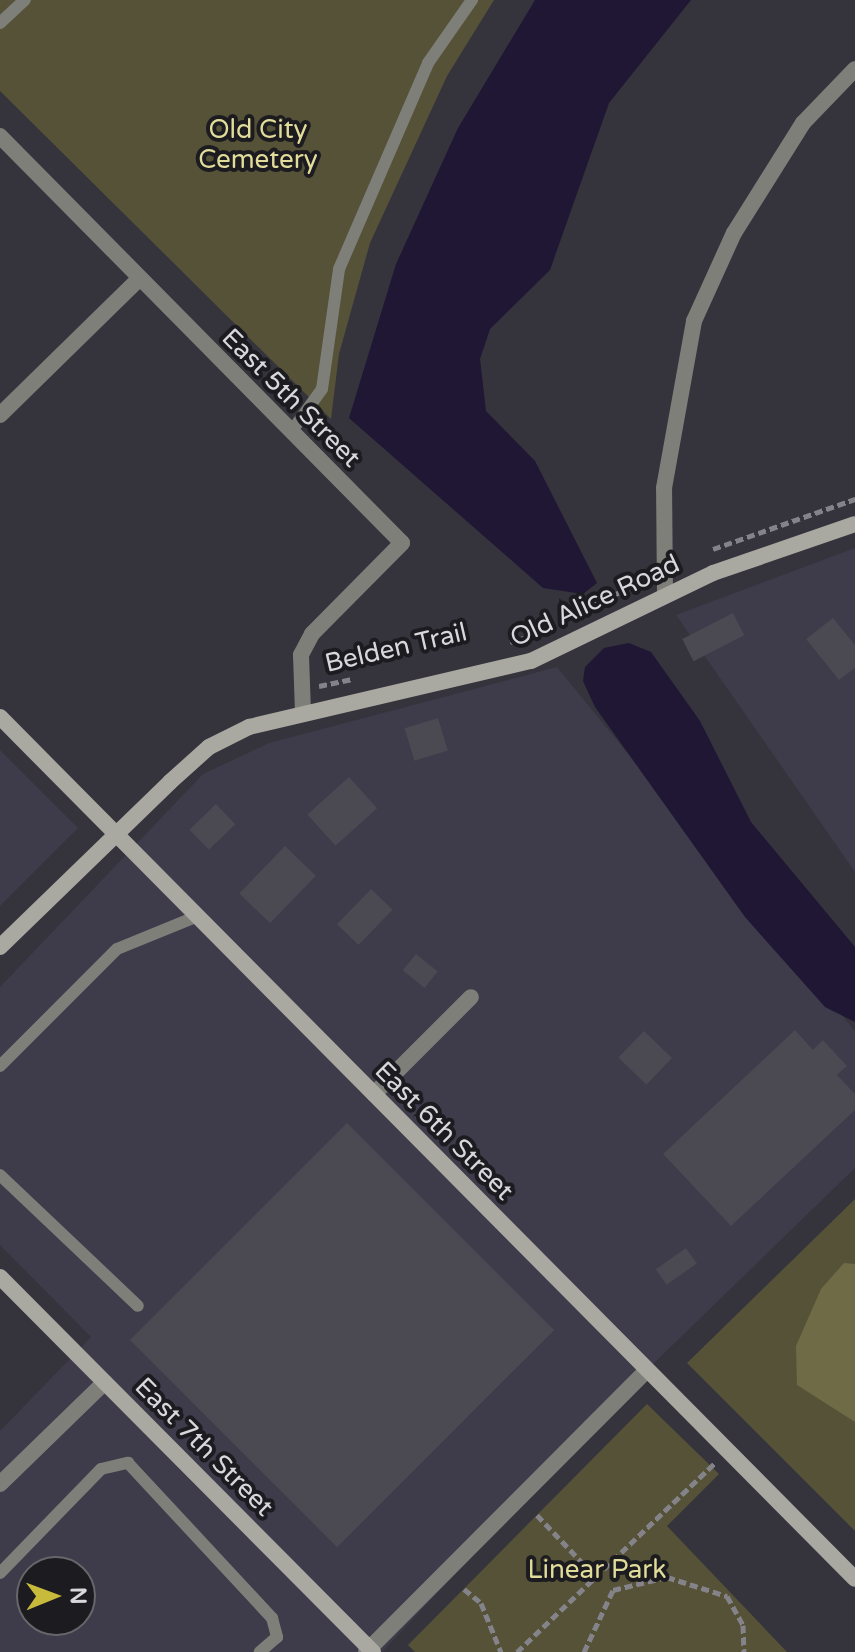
<!DOCTYPE html>
<html>
<head>
<meta charset="utf-8">
<style>
  body { margin:0 }
  #map { position:relative; width:855px; height:1652px; overflow:hidden; background:#35333c; font-family:"Varela Round",sans-serif }
  div>[style] { position:absolute }
  .built>* { inset:0; background:#3e3b4a }
  .green>* { inset:0; background:#555238 }
  .forest>* { inset:0; background:#6f6b46 }
  .water>* { inset:0; background:#1f1734 }
  .building>* { inset:0; background:#4b4952; transform-origin:0 0 }
  .path>* { height:5px; margin-top:-2.5px; transform-origin:0; background:repeating-linear-gradient(90deg,#84838a 0 8px,transparent 0 12px) }
  .lane>* { height:12px; margin:-6px; padding:0 6px; transform-origin:6px; border-radius:6px; background:#7f7f7a }
  .street>* { height:16px; margin:-8px; padding:0 8px; transform-origin:8px; border-radius:8px; background:#7f7f7a }
  .secondary>* { height:16px; margin:-8px; padding:0 8px; transform-origin:8px; border-radius:8px; background:#aaa9a1 }
  span { translate:-50% -50%; white-space:nowrap; text-align:center; line-height:1.15; -webkit-text-stroke:8px #1c1b1f; paint-order:stroke }
  .park-label { font-size:26px; color:#e2dc9a }
  .street-label { font-size:26px; color:#d8d7dc }
  .north { position:absolute; left:16px; top:1556px; width:80px; height:80px; box-sizing:border-box; background:#1c1b1f; border:2px solid #67666b; border-radius:50%; rotate:89deg; font-size:22px; font-weight:700; line-height:32px; text-align:center; color:#d8d7dc }
  .north::after { content:''; display:block; margin:auto; width:28px; height:36px; background:#c8bb3b; clip-path:polygon(50% 0,100% 100%,50% 72%,0 100%) }
</style>
</head>
<body>
<div id="map">
  <div class="built">
    <div style="clip-path:polygon(855px 548px,855px 872px,676px 615px)"></div>
    <div style="clip-path:polygon(evenodd,557px 667px,855px 1031px,855px 1168px,647px 1370px,382px 1652px,0 1652px,0 1431px,91px 1337px,0 1245px,0 987px,203px 774px,269px 743px,557px 667px,32px 1572px,80px 1572px,80px 1620px,32px 1620px,32px 1572px)"></div>
    <div style="clip-path:polygon(0 750px,78px 828px,0 906px)"></div>
  </div>
  <div class="green">
    <div style="clip-path:polygon(0 0,494px 0,447px 76px,370px 243px,339px 354px,331px 419px,0 91px)"></div>
    <div style="clip-path:polygon(855px 1199px,855px 1531px,687px 1363px)"></div>
    <div style="clip-path:polygon(647px 1404px,719px 1474px,667px 1526px,787px 1652px,415px 1652px,408px 1645px)"></div>
  </div>
  <div class="forest">
    <div style="clip-path:polygon(844px 1263px,855px 1264px,855px 1422px,797px 1385px,796px 1346px,821px 1289px)"></div>
  </div>
  <div class="water">
    <div style="clip-path:polygon(535px 0,691px 0,609px 103px,550px 270px,490px 329px,480px 359px,486px 411px,535px 461px,597px 583px,583px 594px,543px 588px,349px 418px,396px 264px,458px 128px)"></div>
    <div style="clip-path:polygon(629px 643px,651px 652px,700px 721px,751px 822px,855px 947px,855px 1022px,825px 1007px,745px 917px,595px 707px,583px 681px,585px 667px,604px 648px)"></div>
  </div>
  <div class="building">
    <div style="left:733px;top:613px;width:25px;height:57px;rotate:63deg"></div>
    <div style="clip-path:polygon(833px 618px,855px 645px,855px 668px,839px 680px,806px 639px)"></div>
    <div style="left:438px;top:718px;width:34px;height:35px;rotate:73deg"></div>
    <div style="left:349px;top:777px;width:42px;height:56px;rotate:48deg"></div>
    <div style="left:216px;top:804px;width:28px;height:37px;rotate:46deg"></div>
    <div style="left:285px;top:846px;width:43px;height:66px;rotate:44deg"></div>
    <div style="left:371px;top:889px;width:30px;height:49px;rotate:44deg"></div>
    <div style="left:416px;top:954px;width:28px;height:21px;rotate:39deg"></div>
    <div style="clip-path:polygon(795px 1030px,813px 1050px,823px 1040px,847px 1066px,837px 1075px,855px 1094px,855px 1110px,731px 1226px,663px 1154px)"></div>
    <div style="left:644px;top:1031px;width:39px;height:37px;rotate:44deg"></div>
    <div style="left:347px;top:1123px;width:293px;height:307px;rotate:45deg"></div>
    <div style="left:686px;top:1248px;width:19px;height:37px;rotate:55deg"></div>
  </div>
  <div class="path">
    <div style="left:713px;top:549px;width:151px;rotate:-19.4deg"></div>
    <div style="left:594px;top:605px;width:54px;rotate:-26.6deg"></div>
    <div style="left:510px;top:642px;width:22px;rotate:-16deg"></div>
    <div style="left:319px;top:686px;width:34px;rotate:-12deg"></div>
    <div style="left:537px;top:1515px;width:83px;rotate:46.5deg"></div>
    <div style="left:464px;top:1589px;width:22px;rotate:39deg"></div>
    <div style="left:481px;top:1603px;width:53px;rotate:67.8deg"></div>
    <div style="left:517px;top:1652px;width:274px;rotate:-43.7deg"></div>
    <div style="left:584px;top:1652px;width:68px;rotate:-64.9deg"></div>
    <div style="left:613px;top:1590px;width:56px;rotate:-13.5deg"></div>
    <div style="left:667px;top:1577px;width:63px;rotate:17.6deg"></div>
    <div style="left:727px;top:1596px;width:33px;rotate:61deg"></div>
    <div style="left:743px;top:1625px;width:27px;rotate:88deg"></div>
  </div>
  <div class="lane">
    <div style="left:0;top:23px;width:34px;rotate:-43deg"></div>
    <div style="left:291px;top:432px;width:53px;rotate:-54.2deg"></div>
    <div style="left:322px;top:389px;width:121px;rotate:-81.9deg"></div>
    <div style="left:339px;top:269px;width:224px;rotate:-66.6deg"></div>
    <div style="left:428px;top:63px;width:77px;rotate:-55.1deg"></div>
    <div style="left:0;top:1066px;width:165px;rotate:-45deg"></div>
    <div style="left:117px;top:949px;width:87px;rotate:-22.2deg"></div>
    <div style="left:0;top:1175px;width:190px;rotate:43.5deg"></div>
    <div style="left:0;top:1573px;width:145px;rotate:-45.8deg"></div>
    <div style="left:101px;top:1469px;width:28px;rotate:-13deg"></div>
    <div style="left:128px;top:1463px;width:212px;rotate:47.1deg"></div>
    <div style="left:272px;top:1618px;width:20px;rotate:75deg"></div>
    <div style="left:277px;top:1637px;width:23px;rotate:139deg"></div>
  </div>
  <div class="street">
    <div style="left:0;top:136px;width:572px;rotate:45.35deg"></div>
    <div style="left:402px;top:543px;width:128px;rotate:134.7deg"></div>
    <div style="left:312px;top:634px;width:24px;rotate:118deg"></div>
    <div style="left:301px;top:655px;width:58px;rotate:88deg"></div>
    <div style="left:0;top:415px;width:194px;rotate:-44.4deg"></div>
    <div style="left:665px;top:595px;width:107px;rotate:-90.5deg"></div>
    <div style="left:664px;top:488px;width:170px;rotate:-79.8deg"></div>
    <div style="left:694px;top:321px;width:97px;rotate:-65.6deg"></div>
    <div style="left:734px;top:233px;width:130px;rotate:-57.9deg"></div>
    <div style="left:803px;top:123px;width:75px;rotate:-46.1deg"></div>
    <div style="left:374px;top:1094px;width:137px;rotate:-45deg"></div>
    <div style="left:0;top:1484px;width:146px;rotate:-44.2deg"></div>
    <div style="left:366px;top:1652px;width:398px;rotate:-45.1deg"></div>
  </div>
  <div class="secondary">
    <div style="left:0;top:717px;width:1214px;rotate:45.23deg"></div>
    <div style="left:0;top:947px;width:237px;rotate:-44.1deg"></div>
    <div style="left:170px;top:782px;width:52px;rotate:-41.9deg"></div>
    <div style="left:209px;top:747px;width:45px;rotate:-26.6deg"></div>
    <div style="left:249px;top:727px;width:290px;rotate:-13.2deg"></div>
    <div style="left:531px;top:661px;width:202px;rotate:-25.8deg"></div>
    <div style="left:713px;top:573px;width:150px;rotate:-19deg"></div>
    <div style="left:0;top:1277px;width:529px;rotate:45.15deg"></div>
  </div>
  <div class="park-label">
    <span style="left:258px;top:145px">Old City<br>Cemetery</span>
    <span style="left:597px;top:1570px">Linear Park</span>
  </div>
  <div class="street-label">
    <span style="left:291px;top:398px;rotate:45deg">East 5th Street</span>
    <span style="left:595px;top:601px;rotate:-25deg">Old Alice Road</span>
    <span style="left:396px;top:648px;rotate:-13deg">Belden Trail</span>
    <span style="left:444px;top:1131px;rotate:45deg">East 6th Street</span>
    <span style="left:204px;top:1447px;rotate:45deg">East 7th Street</span>
  </div>
  <div class="north">N</div>
</div>
</body>
</html>
